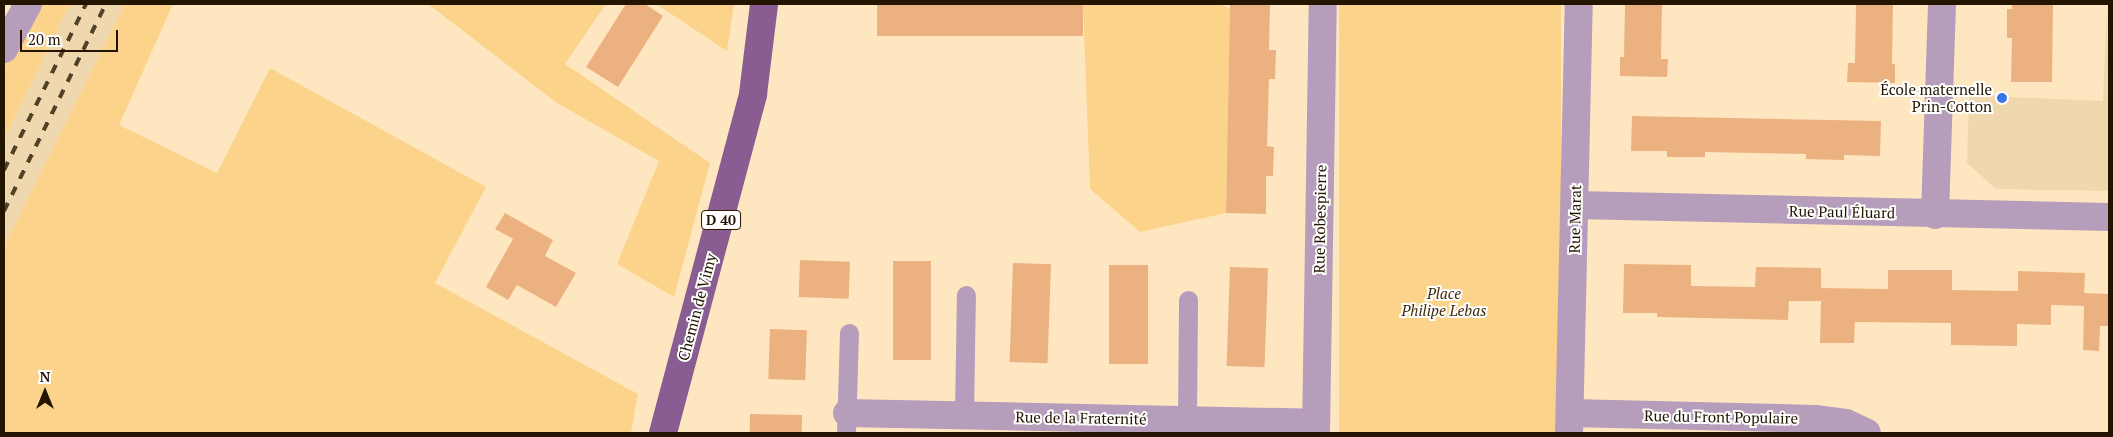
<!DOCTYPE html>
<html>
<head>
<meta charset="utf-8">
<style>
  body { margin:0 }
  #map { position:relative; width:2113px; height:437px; overflow:hidden; background:#fee7c0; font-family:"PT Serif",serif }
  div>[style] { position:absolute }
  .built>* { inset:0; background:#f0d8ae }
  .green>* { inset:0; background:#fcd38b; transform-origin:0 0 }
  .building>* { inset:0; background:#ecb181; transform-origin:0 0 }
  .service>* { height:19px; margin:-9.5px; padding:0 9.5px; transform-origin:9.5px; border-radius:9.5px; background:#b69dbb }
  .minor>* { height:28px; margin:-14px; padding:0 14px; transform-origin:14px; border-radius:14px; background:#b69dbb }
  .primary>* { height:28px; margin:-14px; padding:0 14px; transform-origin:14px; border-radius:14px; background:#895d92 }
  .rail>* { height:4px; margin-top:-2px; transform-origin:0; background:repeating-linear-gradient(90deg,#514128 0 9px,transparent 0 18px) }
  .dots>* { width:14px; height:14px; translate:-50% -50%; box-sizing:border-box; border:2px solid #fff; border-radius:50% }
  span { translate:-50% -50%; white-space:nowrap; text-align:center; line-height:1.15; -webkit-text-stroke:4px #fff; paint-order:stroke }
  .shield-label span { padding:1px 4px; background:#fff; border:1px solid; border-radius:4px; -webkit-text-stroke-width:0 }
  .shield-label { font-size:14px; color:#231500; font-weight:700 }
  .poi-label { font-size:15px; color:#231500 }
  .right { translate:-100% -50%; text-align:right }
  .street-label { font-size:15px; color:#231500 }
  .park-label { font-size:15px; color:#3f2d09; font-style:italic }
  .frame { position:absolute; inset:0; border:5px solid #231500; pointer-events:none }
  .north { position:absolute; left:20px; top:367px; width:50px; height:50px; -webkit-text-stroke:4px #fff; paint-order:stroke; rotate:0deg; font-size:14px; font-weight:700; line-height:20px; text-align:center; color:#231500 }
  .north::after { content:''; display:block; margin:auto; width:18px; height:22px; background:#231500; clip-path:polygon(50% 0,100% 100%,50% 72%,0 100%) }
  .scale { position:absolute; left:20px; top:30px; width:98px; height:22px; box-sizing:border-box; border:2px solid #231500; border-top:0; padding-left:6px; font-size:15px; line-height:18px; white-space:nowrap; color:#231500; -webkit-text-stroke:4px #fff; paint-order:stroke }
</style>
</head>
<body>
<div id="map">
  <div class="built">
    <div style="clip-path:polygon(70px 4px,125px 4px,4px 246px,4px 139px)"></div>
    <div style="clip-path:polygon(2107px 4px,2109px 191px,1996px 189px,1967px 163px,1969px 95px,2103px 101px)"></div>
  </div>
  <div class="green">
    <div style="clip-path:polygon(36px 4px,70px 4px,4px 139px,4px 68px)"></div>
    <div style="clip-path:polygon(125px 4px,173px 4px,119px 125px,217px 173px,270px 68px,486px 187px,435px 283px,638px 394px,631px 433px,4px 433px,4px 246px)"></div>
    <div style="clip-path:polygon(428px 4px,606px 4px,565px 64px,710px 163px,674px 297px,617px 264px,659px 161px,557px 103px)"></div>
    <div style="clip-path:polygon(656px 4px,734px 4px,727px 51px)"></div>
    <div style="clip-path:polygon(1083px 4px,1221px 4px,1230px 9px,1226px 213px,1140px 232px,1090px 189px)"></div>
    <div style="left:1339px;top:4px;width:222px;height:429px"></div>
  </div>
  <div class="building">
    <div style="clip-path:polygon(626px 4px,645px 4px,663px 16px,618px 87px,586px 67px)"></div>
    <div style="left:877px;top:4px;width:206px;height:32px"></div>
    <div style="clip-path:polygon(1230px 4px,1270px 4px,1269px 50px,1276px 50px,1275px 79px,1269px 79px,1267px 146px,1274px 147px,1273px 176px,1266px 176px,1266px 214px,1226px 213px)"></div>
    <div style="clip-path:polygon(1625px 4px,1662px 4px,1661px 59px,1668px 59px,1667px 77px,1620px 76px,1620px 57px,1624px 57px)"></div>
    <div style="clip-path:polygon(1856px 4px,1893px 4px,1892px 64px,1895px 64px,1895px 83px,1847px 82px,1848px 63px,1855px 63px)"></div>
    <div style="clip-path:polygon(2012px 4px,2053px 4px,2052px 82px,2011px 82px,2012px 38px,2007px 38px,2007px 9px,2012px 9px)"></div>
    <div style="clip-path:polygon(1632px 116px,1881px 121px,1880px 156px,1844px 155px,1844px 160px,1806px 159px,1806px 154px,1705px 152px,1705px 157px,1667px 157px,1667px 151px,1631px 151px)"></div>
    <div style="clip-path:polygon(505px 213px,553px 240px,545px 256px,576px 273px,556px 307px,517px 285px,508px 300px,486px 287px,513px 239px,495px 229px)"></div>
    <div style="left:800px;top:260px;width:50px;height:37px;rotate:2deg"></div>
    <div style="left:893px;top:261px;width:38px;height:99px"></div>
    <div style="left:1013px;top:263px;width:38px;height:99px;rotate:2deg"></div>
    <div style="clip-path:polygon(1624px 264px,1691px 265px,1691px 286px,1755px 287px,1756px 267px,1821px 268px,1821px 288px,1888px 289px,1888px 270px,1952px 270px,1952px 290px,2018px 291px,2018px 271px,2085px 273px,2084px 293px,2109px 294px,2109px 326px,2100px 326px,2099px 351px,2083px 350px,2084px 306px,2051px 305px,2051px 325px,2017px 324px,2017px 346px,1951px 345px,1951px 323px,1855px 322px,1854px 343px,1820px 343px,1821px 301px,1789px 301px,1788px 320px,1657px 317px,1657px 313px,1623px 313px)"></div>
    <div style="left:1109px;top:265px;width:39px;height:99px"></div>
    <div style="left:1230px;top:267px;width:38px;height:99px;rotate:2deg"></div>
    <div style="left:770px;top:329px;width:37px;height:50px;rotate:2deg"></div>
    <div style="left:750px;top:414px;width:52px;height:19px;rotate:1deg"></div>
  </div>
  <div class="service">
    <div style="left:964px;top:416px;width:121px;rotate:-89.1deg"></div>
    <div style="left:1187px;top:420px;width:120px;rotate:-89.5deg"></div>
    <div style="left:846px;top:433px;width:100px;rotate:-88.3deg"></div>
  </div>
  <div class="minor">
    <div style="left:4px;top:49px;width:51px;rotate:-61.9deg"></div>
    <div style="left:1575px;top:205px;width:534px;rotate:1.29deg"></div>
    <div style="left:1935px;top:215px;width:211px;rotate:-88.1deg"></div>
    <div style="left:847px;top:413px;width:469px;rotate:1.2deg"></div>
    <div style="left:1572px;top:413px;width:243px;rotate:1.4deg"></div>
    <div style="left:1815px;top:419px;width:31px;rotate:7deg"></div>
    <div style="left:1846px;top:423px;width:23px;rotate:25deg"></div>
    <div style="left:1316px;top:433px;width:429px;rotate:-89.1deg"></div>
    <div style="left:1569px;top:433px;width:429px;rotate:-88.7deg"></div>
  </div>
  <div class="primary">
    <div style="left:663px;top:433px;width:351px;rotate:-75.1deg"></div>
    <div style="left:753px;top:94px;width:91px;rotate:-83deg"></div>
  </div>
  <div class="rail">
    <div style="left:4px;top:170px;width:185px;rotate:-63.7deg"></div>
    <div style="left:4px;top:211px;width:231px;rotate:-63.8deg"></div>
  </div>
  <div class="dots">
    <div style="left:2002px;top:98px;background:#3675e3"></div>
  </div>
  <div class="shield-label">
    <span style="left:721px;top:220px">D 40</span>
  </div>
  <div class="poi-label">
    <span class="right" style="left:1992px;top:98px">École maternelle<br>Prin-Cotton</span>
  </div>
  <div class="street-label">
    <span style="left:1842px;top:212px;rotate:1deg">Rue Paul Éluard</span>
    <span style="left:1320px;top:219px;rotate:-89deg">Rue Robespierre</span>
    <span style="left:1575px;top:219px;rotate:-89deg">Rue Marat</span>
    <span style="left:697px;top:307px;rotate:-75deg">Chemin de Vimy</span>
    <span style="left:1721px;top:417px;rotate:1deg">Rue du Front Populaire</span>
    <span style="left:1081px;top:418px;rotate:1deg">Rue de la Fraternité</span>
  </div>
  <div class="park-label">
    <span style="left:1444px;top:302px">Place<br>Philipe Lebas</span>
  </div>
  <div class="frame"></div>
  <div class="north">N</div>
  <div class="scale">20 m</div>
</div>
</body>
</html>
